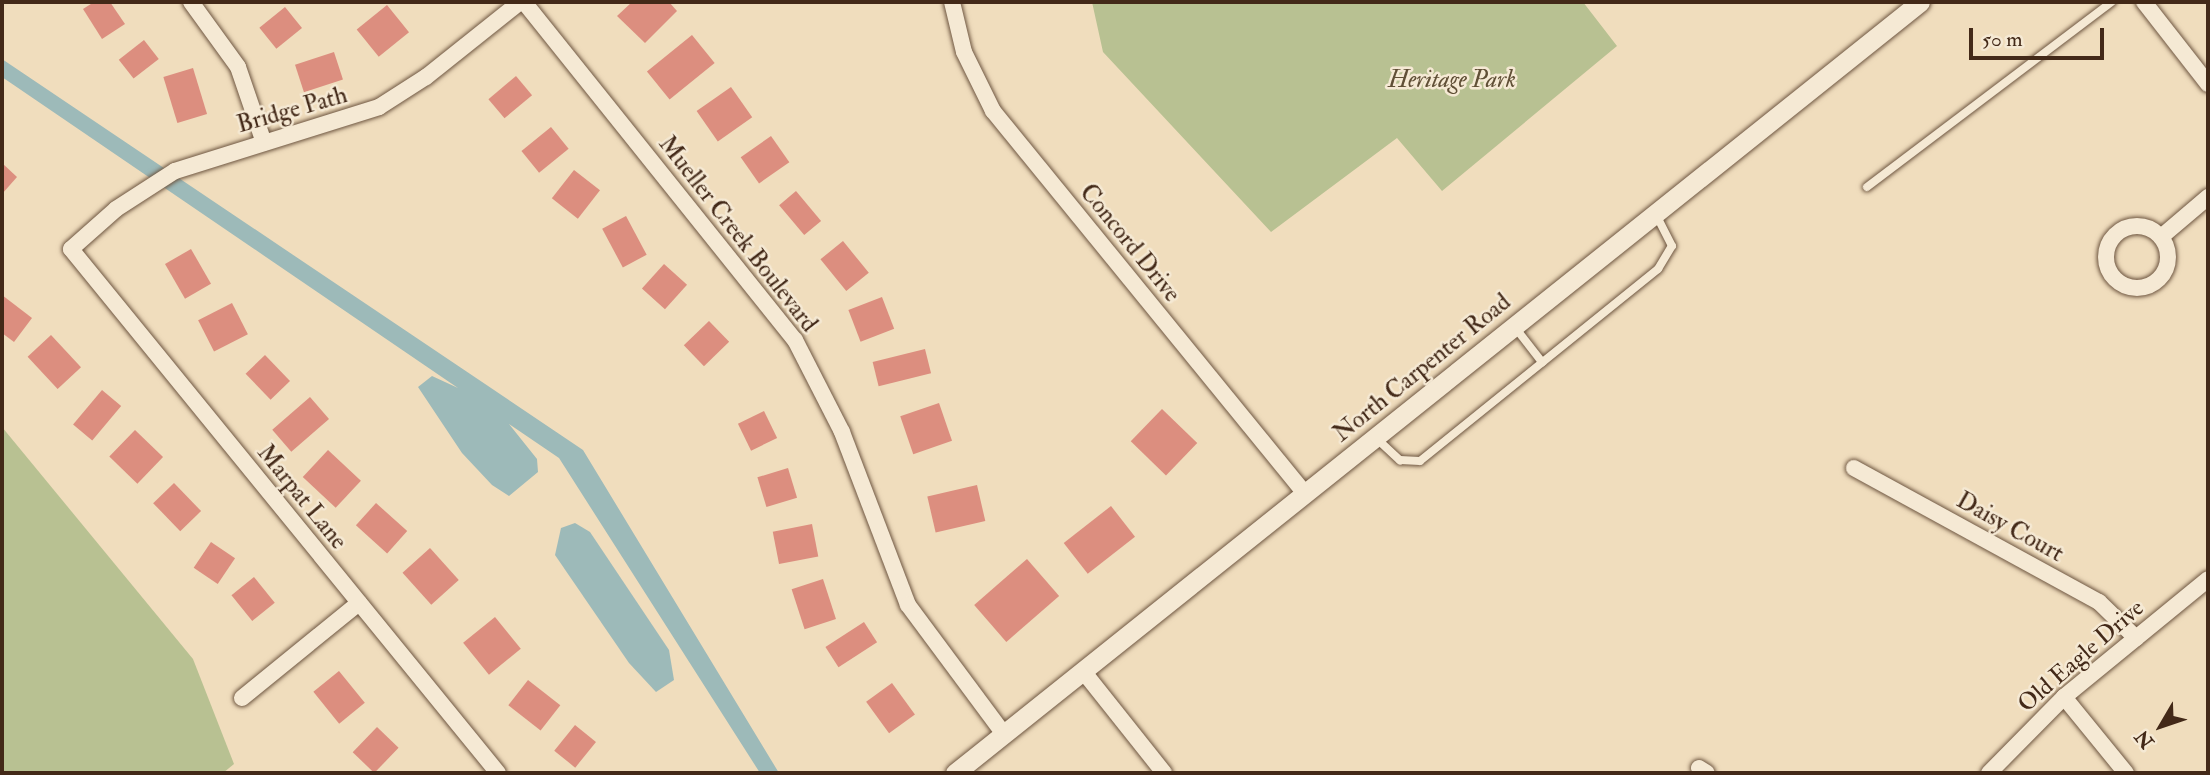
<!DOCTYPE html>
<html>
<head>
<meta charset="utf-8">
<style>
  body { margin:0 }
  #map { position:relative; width:2210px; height:775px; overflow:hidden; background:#f0ddbd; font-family:"IM FELL Double Pica",serif }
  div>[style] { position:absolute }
  .green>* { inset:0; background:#b8c192 }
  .water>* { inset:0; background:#9dbab9 }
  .building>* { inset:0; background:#dc8e7f; transform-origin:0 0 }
  .roads { filter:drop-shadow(0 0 2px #6e5641) drop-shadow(0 0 2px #6e5641) }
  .service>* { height:8px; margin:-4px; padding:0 4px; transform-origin:4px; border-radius:4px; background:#f5e9d4 }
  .minor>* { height:16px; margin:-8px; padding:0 8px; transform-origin:8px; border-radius:8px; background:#f5e9d4 }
  .minor>.ring { margin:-8px; padding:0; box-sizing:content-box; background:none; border:16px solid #f5e9d4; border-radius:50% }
  .tertiary>* { height:19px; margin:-9.5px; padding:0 9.5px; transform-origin:9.5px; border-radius:9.5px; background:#f5e9d4 }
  span { translate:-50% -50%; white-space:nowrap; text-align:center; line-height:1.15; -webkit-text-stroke:5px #f5e9d4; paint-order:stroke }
  .park-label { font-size:24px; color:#604f36; font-style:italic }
  .street-label { font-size:24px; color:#432918 }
  .frame { position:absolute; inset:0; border:4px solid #432918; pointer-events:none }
  .north { position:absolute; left:2126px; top:691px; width:70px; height:70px; -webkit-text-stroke:5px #f5e9d4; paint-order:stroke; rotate:231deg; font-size:19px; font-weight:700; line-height:28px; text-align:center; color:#432918 }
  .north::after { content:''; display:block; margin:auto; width:24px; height:32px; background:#432918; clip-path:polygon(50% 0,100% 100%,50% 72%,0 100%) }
  .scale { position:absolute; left:1969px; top:28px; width:135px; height:32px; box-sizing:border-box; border:4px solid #432918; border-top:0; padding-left:9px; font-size:21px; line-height:24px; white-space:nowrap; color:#432918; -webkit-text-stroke:5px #f5e9d4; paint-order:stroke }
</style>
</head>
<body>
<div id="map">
  <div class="green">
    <div style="clip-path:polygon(1092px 2px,1583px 2px,1617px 46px,1442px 191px,1397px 138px,1271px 232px,1103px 52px)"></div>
    <div style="clip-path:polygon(2px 427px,193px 659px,234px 764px,223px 773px,2px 773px)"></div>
  </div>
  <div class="water">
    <div style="clip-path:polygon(2px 59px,583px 450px,779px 773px,760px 773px,559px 458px,509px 424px,537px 459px,538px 472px,509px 496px,492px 485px,462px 453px,418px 387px,432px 376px,458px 388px,2px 77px)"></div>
    <div style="clip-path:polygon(575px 523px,590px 532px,669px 650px,674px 680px,656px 692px,629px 663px,555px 555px,561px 528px)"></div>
  </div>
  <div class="building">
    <div style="clip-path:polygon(94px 2px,110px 2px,125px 24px,102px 39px,83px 9px)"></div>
    <div style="clip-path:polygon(632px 2px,669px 2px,677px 11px,645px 43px,617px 16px)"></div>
    <div style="left:387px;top:5px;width:35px;height:39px;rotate:51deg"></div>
    <div style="left:285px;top:7px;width:27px;height:33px;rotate:51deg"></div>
    <div style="left:692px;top:35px;width:36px;height:58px;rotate:51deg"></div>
    <div style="left:144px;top:40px;width:24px;height:32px;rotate:52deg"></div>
    <div style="left:334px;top:52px;width:29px;height:41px;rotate:72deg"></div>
    <div style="left:193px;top:68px;width:48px;height:31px;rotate:73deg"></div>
    <div style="left:516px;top:76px;width:25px;height:36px;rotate:50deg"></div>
    <div style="left:731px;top:87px;width:37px;height:42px;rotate:55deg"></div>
    <div style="left:551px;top:127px;width:28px;height:38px;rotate:51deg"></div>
    <div style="left:771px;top:136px;width:32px;height:37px;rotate:55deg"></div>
    <div style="clip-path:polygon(2px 163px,17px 177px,2px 194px)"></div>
    <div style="left:574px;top:170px;width:33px;height:36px;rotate:38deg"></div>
    <div style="left:796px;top:191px;width:39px;height:22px;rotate:50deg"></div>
    <div style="left:626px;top:216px;width:44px;height:27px;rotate:62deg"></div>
    <div style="left:843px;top:241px;width:41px;height:29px;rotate:51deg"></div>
    <div style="left:191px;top:249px;width:40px;height:30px;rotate:60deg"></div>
    <div style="left:664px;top:264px;width:31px;height:33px;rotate:42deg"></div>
    <div style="clip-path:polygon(2px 295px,32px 318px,14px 342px,2px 333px)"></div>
    <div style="left:882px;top:297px;width:34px;height:36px;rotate:69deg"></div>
    <div style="left:232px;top:303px;width:35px;height:38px;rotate:63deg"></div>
    <div style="left:709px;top:321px;width:29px;height:35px;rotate:46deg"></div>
    <div style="left:51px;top:335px;width:44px;height:32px;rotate:47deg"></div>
    <div style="left:925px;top:349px;width:25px;height:54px;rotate:76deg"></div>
    <div style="left:265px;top:355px;width:36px;height:27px;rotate:46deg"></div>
    <div style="left:102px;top:390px;width:25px;height:45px;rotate:40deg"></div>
    <div style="left:310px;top:397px;width:29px;height:50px;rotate:49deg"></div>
    <div style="left:939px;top:403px;width:40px;height:41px;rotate:71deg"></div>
    <div style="left:1162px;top:409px;width:49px;height:45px;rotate:44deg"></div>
    <div style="left:764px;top:411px;width:30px;height:29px;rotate:64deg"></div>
    <div style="left:135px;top:430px;width:39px;height:37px;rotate:44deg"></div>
    <div style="left:328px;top:450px;width:45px;height:37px;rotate:43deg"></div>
    <div style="left:788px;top:468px;width:31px;height:32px;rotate:73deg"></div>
    <div style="left:174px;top:483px;width:39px;height:29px;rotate:46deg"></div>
    <div style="left:977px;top:485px;width:37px;height:51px;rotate:77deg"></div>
    <div style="left:376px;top:503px;width:42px;height:30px;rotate:42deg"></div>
    <div style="left:1111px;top:506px;width:39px;height:60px;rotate:52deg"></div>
    <div style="left:812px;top:524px;width:33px;height:40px;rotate:79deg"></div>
    <div style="left:211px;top:542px;width:29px;height:31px;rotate:34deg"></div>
    <div style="left:430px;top:548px;width:43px;height:37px;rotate:48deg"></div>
    <div style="left:1027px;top:559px;width:49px;height:70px;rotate:49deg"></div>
    <div style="left:254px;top:577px;width:33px;height:29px;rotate:51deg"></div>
    <div style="left:823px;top:579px;width:42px;height:33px;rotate:72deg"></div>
    <div style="left:495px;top:617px;width:41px;height:41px;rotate:51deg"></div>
    <div style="left:864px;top:622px;width:24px;height:46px;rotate:57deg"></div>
    <div style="left:339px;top:671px;width:41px;height:33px;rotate:51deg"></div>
    <div style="left:528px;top:680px;width:41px;height:32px;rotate:38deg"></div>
    <div style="left:892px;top:683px;width:39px;height:32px;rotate:54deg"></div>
    <div style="left:575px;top:725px;width:27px;height:33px;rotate:39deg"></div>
    <div style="left:377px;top:727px;width:30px;height:35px;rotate:44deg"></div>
  </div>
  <div class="roads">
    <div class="service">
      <div style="left:1867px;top:187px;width:307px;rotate:-37.1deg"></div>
      <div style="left:1514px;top:326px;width:46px;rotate:52.1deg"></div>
      <div style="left:1376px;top:438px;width:33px;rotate:43deg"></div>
      <div style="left:1400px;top:460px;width:20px;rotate:3deg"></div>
      <div style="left:1420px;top:461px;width:306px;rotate:-38.9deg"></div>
      <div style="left:1658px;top:269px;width:27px;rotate:-59deg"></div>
      <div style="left:1672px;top:246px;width:37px;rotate:-117deg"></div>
    </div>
    <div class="minor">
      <div style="left:191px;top:2px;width:80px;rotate:54.1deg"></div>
      <div style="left:238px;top:67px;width:80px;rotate:71.1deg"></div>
      <div style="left:524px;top:2px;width:433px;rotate:51.3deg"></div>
      <div style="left:795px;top:340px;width:103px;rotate:62.9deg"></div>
      <div style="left:842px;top:432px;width:185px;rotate:69.1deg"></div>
      <div style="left:908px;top:605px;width:159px;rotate:53.4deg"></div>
      <div style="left:952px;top:2px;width:51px;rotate:76.5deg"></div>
      <div style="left:964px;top:52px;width:66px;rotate:63.8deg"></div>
      <div style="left:993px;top:111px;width:494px;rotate:50.8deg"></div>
      <div style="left:2144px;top:2px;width:104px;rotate:52deg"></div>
      <div class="ring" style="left:2106px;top:226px;width:46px;height:46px"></div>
      <div style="left:2161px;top:237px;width:62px;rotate:-40.4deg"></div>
      <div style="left:1854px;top:468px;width:279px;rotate:28.7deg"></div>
      <div style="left:2099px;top:602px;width:52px;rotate:44.2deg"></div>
      <div style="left:1083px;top:671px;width:130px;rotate:51.5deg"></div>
      <div style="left:2064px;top:697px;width:98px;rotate:50.8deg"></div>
      <div style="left:242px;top:698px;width:151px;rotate:-39.1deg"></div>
      <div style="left:1699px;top:768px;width:9px;rotate:32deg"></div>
      <div style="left:498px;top:773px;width:676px;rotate:-129.18deg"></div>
      <div style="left:71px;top:249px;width:60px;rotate:-41.6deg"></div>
      <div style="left:116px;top:209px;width:70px;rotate:-32.8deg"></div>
      <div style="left:175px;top:171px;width:214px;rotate:-17.4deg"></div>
      <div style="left:379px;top:107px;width:56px;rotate:-32.6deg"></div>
      <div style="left:426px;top:77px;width:120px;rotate:-38.6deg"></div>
      <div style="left:1989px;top:773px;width:107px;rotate:-45.4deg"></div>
      <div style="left:2064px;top:697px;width:186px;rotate:-39.3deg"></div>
    </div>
    <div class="tertiary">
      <div style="left:955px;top:773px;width:1235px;rotate:-38.62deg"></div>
    </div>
  </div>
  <div class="park-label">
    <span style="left:1452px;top:80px">Heritage Park</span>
  </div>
  <div class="street-label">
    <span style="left:292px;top:110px;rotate:-16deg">Bridge Path</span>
    <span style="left:738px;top:234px;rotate:52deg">Mueller Creek Boulevard</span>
    <span style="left:1130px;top:243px;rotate:51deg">Concord Drive</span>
    <span style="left:1422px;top:368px;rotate:-39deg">North Carpenter Road</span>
    <span style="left:302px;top:497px;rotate:51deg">Marpat Lane</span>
    <span style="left:2010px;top:527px;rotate:29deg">Daisy Court</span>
    <span style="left:2081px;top:656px;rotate:-41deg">Old Eagle Drive</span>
  </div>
  <div class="frame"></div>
  <div class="north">N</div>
  <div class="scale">50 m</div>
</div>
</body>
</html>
